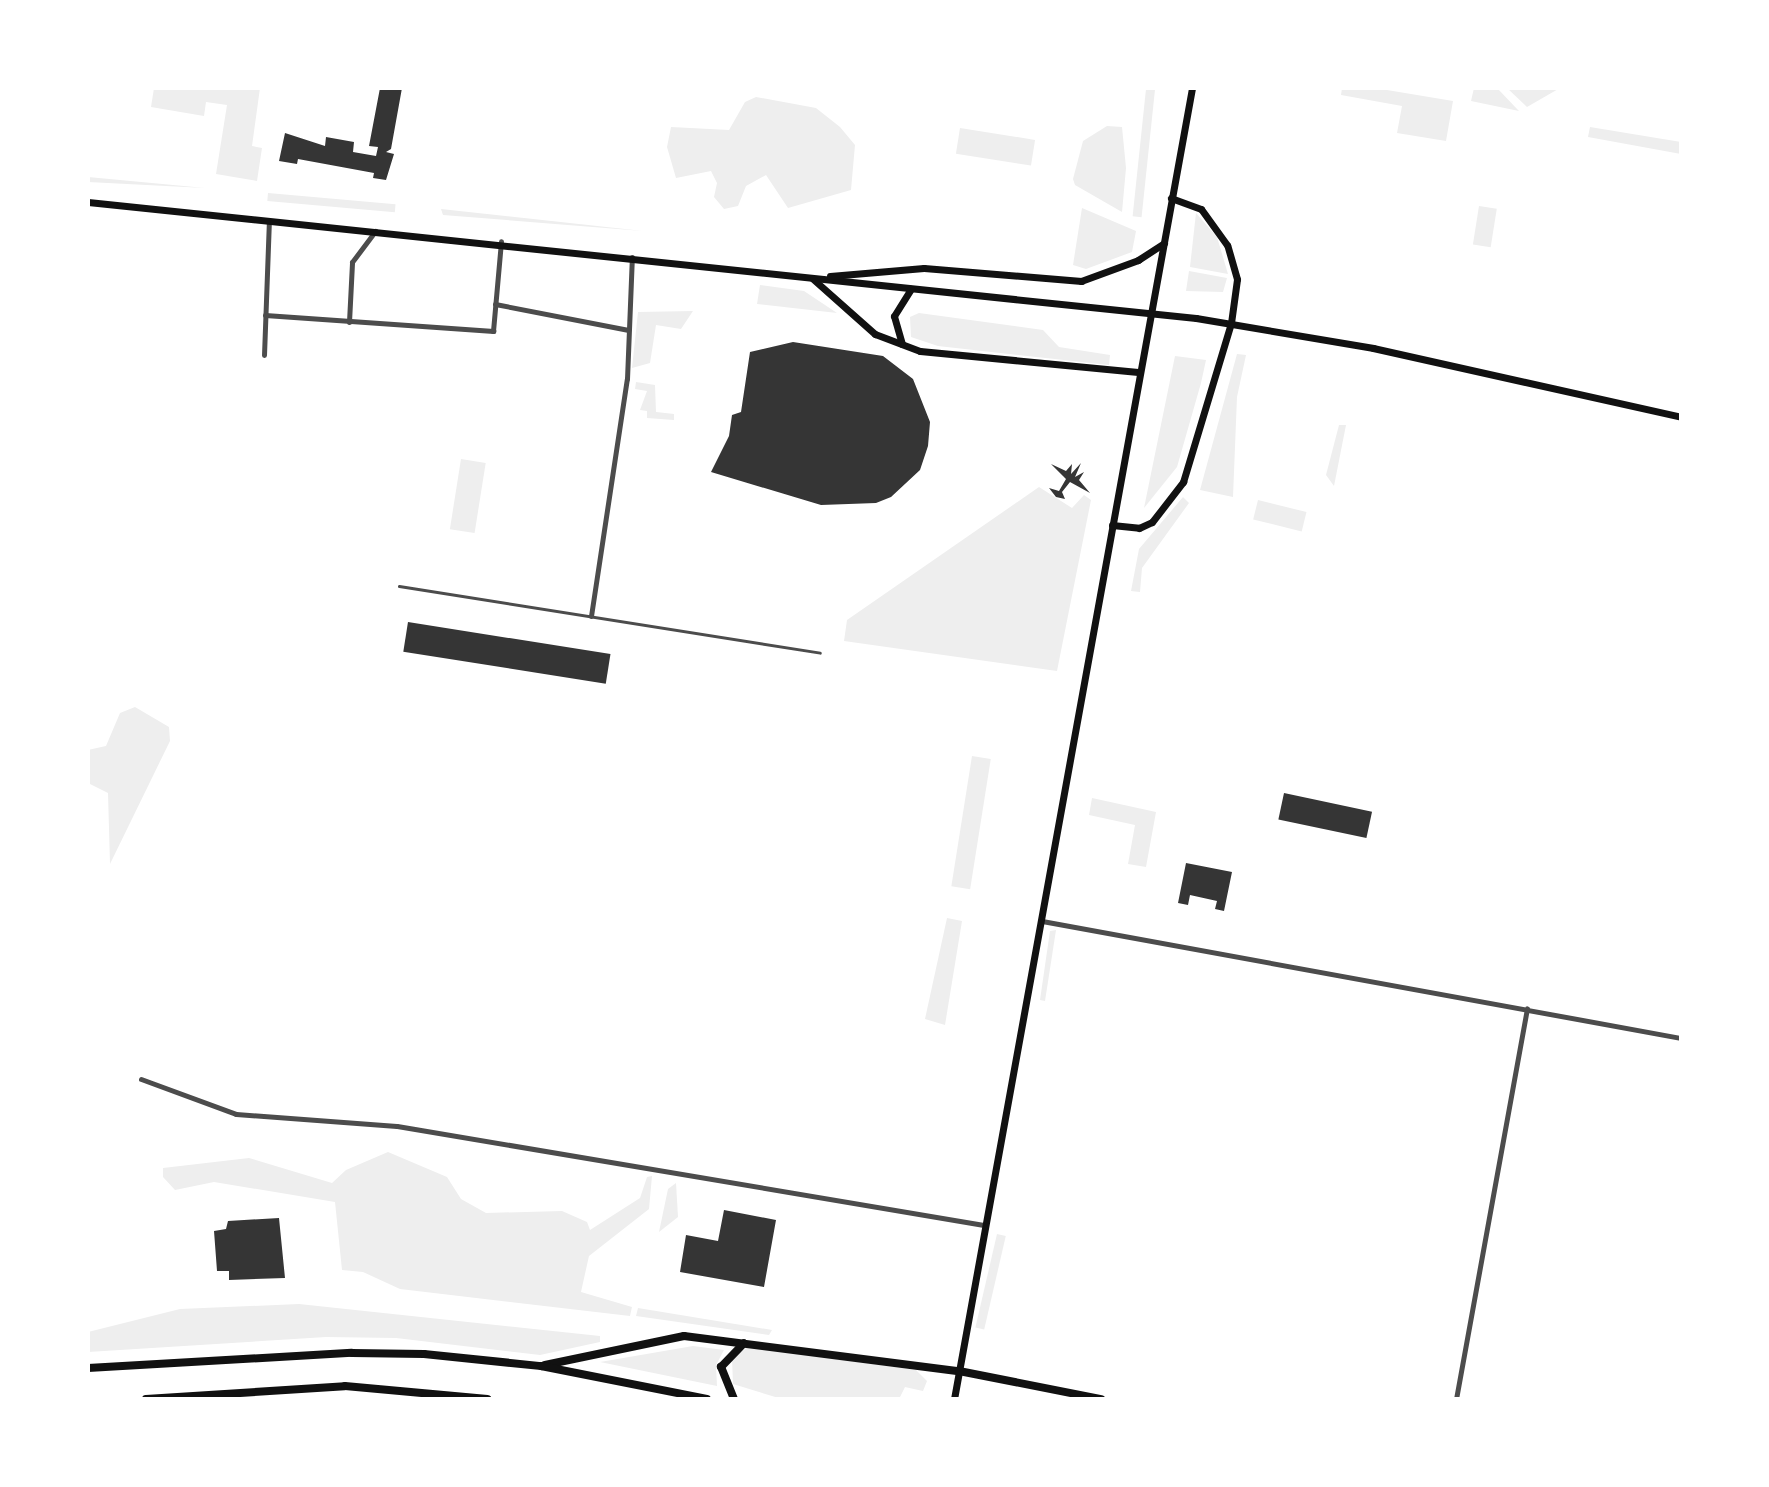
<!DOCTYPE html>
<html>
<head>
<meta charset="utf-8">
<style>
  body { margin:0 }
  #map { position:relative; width:1769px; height:1487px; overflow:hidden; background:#fff; font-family:"Source Sans 3",sans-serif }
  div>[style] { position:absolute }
  .green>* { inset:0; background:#eee; transform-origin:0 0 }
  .building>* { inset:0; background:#353535; transform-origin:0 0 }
  .service>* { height:3px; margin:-1.5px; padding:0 1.5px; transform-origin:1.5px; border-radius:1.5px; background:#4c4c4c }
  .minor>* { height:5px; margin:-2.5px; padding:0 2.5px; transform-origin:2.5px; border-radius:2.5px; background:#4c4c4c }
  .secondary>* { height:7px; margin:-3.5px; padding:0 3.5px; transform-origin:3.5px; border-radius:3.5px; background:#111 }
  .primary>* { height:8px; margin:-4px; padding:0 4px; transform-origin:4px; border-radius:4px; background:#111 }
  span { translate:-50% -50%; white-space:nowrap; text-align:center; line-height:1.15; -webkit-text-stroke:8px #fff; paint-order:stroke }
  .frame { position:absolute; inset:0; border:90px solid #fff; pointer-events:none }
</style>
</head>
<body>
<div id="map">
  <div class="green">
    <div style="clip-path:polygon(154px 88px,260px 88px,252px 146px,262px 148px,257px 181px,216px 174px,227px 105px,206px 102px,204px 116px,151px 107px)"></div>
    <div style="clip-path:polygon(1342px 88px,1375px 88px,1453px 101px,1446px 141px,1397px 133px,1402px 106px,1341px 95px)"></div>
    <div style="clip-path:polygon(1474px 88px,1497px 88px,1519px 111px,1471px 101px)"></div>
    <div style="clip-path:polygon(1507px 88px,1560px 88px,1527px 107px)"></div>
    <div style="left:1146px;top:89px;width:9px;height:128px;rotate:6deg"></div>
    <div style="clip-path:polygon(756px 97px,816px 108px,840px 127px,855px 145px,851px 190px,788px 208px,766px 175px,746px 186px,738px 206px,724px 209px,714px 197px,717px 183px,711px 171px,676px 178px,667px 147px,671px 127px,729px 130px,745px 102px)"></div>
    <div style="clip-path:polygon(1107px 126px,1122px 127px,1126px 168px,1122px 212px,1075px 185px,1073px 179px,1083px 141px)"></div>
    <div style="clip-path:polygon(1590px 127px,1681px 142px,1681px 154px,1588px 137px)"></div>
    <div style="left:960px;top:128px;width:76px;height:26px;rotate:9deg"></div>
    <div style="clip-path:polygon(88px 177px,205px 188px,88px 182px)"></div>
    <div style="left:268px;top:193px;width:128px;height:8px;rotate:5deg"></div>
    <div style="left:1479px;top:206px;width:18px;height:39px;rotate:9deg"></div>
    <div style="clip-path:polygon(1082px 208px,1136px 231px,1132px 252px,1086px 269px,1073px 265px)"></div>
    <div style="clip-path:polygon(441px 209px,643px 231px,443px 215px)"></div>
    <div style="clip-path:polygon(1196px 213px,1217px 237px,1228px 274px,1190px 267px)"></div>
    <div style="clip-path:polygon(1189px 271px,1227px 278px,1223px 292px,1186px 291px)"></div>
    <div style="clip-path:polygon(760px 285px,804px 291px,837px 313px,757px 304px)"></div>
    <div style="clip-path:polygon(693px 311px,681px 329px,656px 325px,650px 363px,632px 368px,638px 312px)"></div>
    <div style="clip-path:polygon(919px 313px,1043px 330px,1059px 347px,1110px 355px,1109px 365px,938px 346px,911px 337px,910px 317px)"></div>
    <div style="clip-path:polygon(1237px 354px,1246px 355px,1237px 397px,1233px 497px,1200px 490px)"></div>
    <div style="clip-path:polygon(1175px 356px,1206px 360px,1201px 383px,1177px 467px,1144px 508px)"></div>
    <div style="clip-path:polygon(636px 382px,655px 385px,656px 412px,674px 414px,674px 420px,647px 418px,647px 411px,640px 410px,647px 391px,635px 389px)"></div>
    <div style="clip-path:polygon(1339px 425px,1346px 425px,1334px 486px,1326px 475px)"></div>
    <div style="left:461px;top:459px;width:25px;height:71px;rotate:9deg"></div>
    <div style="clip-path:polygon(1039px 487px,1072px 508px,1084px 495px,1091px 500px,1057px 671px,844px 641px,847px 620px)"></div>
    <div style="clip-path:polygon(1183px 497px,1189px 503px,1142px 568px,1140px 592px,1131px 591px,1139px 549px)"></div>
    <div style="left:1258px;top:500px;width:50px;height:20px;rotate:14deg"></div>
    <div style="clip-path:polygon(135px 707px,169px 727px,170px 741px,110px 864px,108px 793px,88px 783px,88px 750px,106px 746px,120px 713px)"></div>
    <div style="left:972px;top:756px;width:19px;height:132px;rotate:9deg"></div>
    <div style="clip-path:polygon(1092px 798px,1156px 812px,1146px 867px,1128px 864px,1135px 825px,1089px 815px)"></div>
    <div style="clip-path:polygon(947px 918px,962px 921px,945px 1025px,925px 1019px)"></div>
    <div style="clip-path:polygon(1056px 930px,1045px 1001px,1040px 1000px,1050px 931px)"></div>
    <div style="clip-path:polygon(388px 1152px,447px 1177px,461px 1199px,486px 1213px,562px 1211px,587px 1222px,590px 1230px,640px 1198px,647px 1177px,652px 1176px,649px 1209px,589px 1256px,581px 1292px,632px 1307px,630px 1316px,400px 1289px,363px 1272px,342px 1270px,335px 1202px,214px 1182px,175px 1190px,163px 1177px,163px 1168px,249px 1158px,332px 1183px,346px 1170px)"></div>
    <div style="clip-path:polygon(676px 1183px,678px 1217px,659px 1232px,668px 1189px)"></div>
    <div style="left:997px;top:1234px;width:9px;height:96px;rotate:13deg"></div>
    <div style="clip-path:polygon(299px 1304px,600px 1336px,600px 1342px,540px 1355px,396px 1338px,326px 1337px,88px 1352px,88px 1332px,180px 1309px)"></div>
    <div style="clip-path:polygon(638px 1308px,772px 1330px,769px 1335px,636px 1316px)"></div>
    <div style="clip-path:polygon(693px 1346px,724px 1350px,716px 1365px,717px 1386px,600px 1362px)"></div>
    <div style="clip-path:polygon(748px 1347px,916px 1370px,927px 1381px,923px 1391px,905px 1387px,899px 1399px,782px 1399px,733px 1384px,732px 1358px)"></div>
  </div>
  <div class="building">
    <div style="clip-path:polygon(380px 88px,402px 88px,391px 149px,386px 152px,394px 154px,386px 180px,373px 178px,374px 173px,298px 159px,297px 164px,279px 161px,285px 133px,325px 146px,326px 137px,354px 142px,353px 152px,376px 156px,378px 147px,369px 146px)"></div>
    <div style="clip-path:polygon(793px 342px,883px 356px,913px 379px,930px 422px,928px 446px,920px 470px,891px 497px,876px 503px,821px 505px,711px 472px,729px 436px,732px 415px,741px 412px,750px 352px)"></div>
    <div style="clip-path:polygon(1081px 463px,1075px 477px,1084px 472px,1079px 480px,1090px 493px,1070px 482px,1062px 492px,1065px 499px,1056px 497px,1049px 488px,1059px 491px,1066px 479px,1051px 464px,1066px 471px,1072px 464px,1071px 474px)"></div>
    <div style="left:408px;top:622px;width:205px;height:30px;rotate:9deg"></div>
    <div style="left:1284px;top:793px;width:90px;height:27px;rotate:12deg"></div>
    <div style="clip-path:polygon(1186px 863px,1232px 872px,1224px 911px,1215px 909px,1217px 901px,1190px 895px,1188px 905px,1178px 903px)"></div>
    <div style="clip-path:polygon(724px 1210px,776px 1220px,764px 1287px,680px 1272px,686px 1235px,718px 1241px)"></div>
    <div style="clip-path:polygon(279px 1218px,285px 1278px,229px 1280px,229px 1271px,217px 1271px,214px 1231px,226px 1229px,228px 1221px)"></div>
  </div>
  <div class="service">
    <div style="left:399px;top:586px;width:426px;rotate:9deg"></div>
  </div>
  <div class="minor">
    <div style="left:495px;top:304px;width:136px;rotate:11deg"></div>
    <div style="left:265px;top:315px;width:229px;rotate:4deg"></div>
    <div style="left:493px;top:331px;width:90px;rotate:-84.9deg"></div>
    <div style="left:349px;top:322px;width:60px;rotate:-87.1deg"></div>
    <div style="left:352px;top:262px;width:39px;rotate:-53deg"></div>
    <div style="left:264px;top:355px;width:134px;rotate:-87.9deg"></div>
    <div style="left:591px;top:616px;width:240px;rotate:-81.4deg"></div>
    <div style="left:627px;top:379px;width:122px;rotate:-87.7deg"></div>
    <div style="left:1042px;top:921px;width:650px;rotate:10.38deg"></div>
    <div style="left:141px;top:1079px;width:101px;rotate:20.2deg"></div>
    <div style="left:236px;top:1114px;width:161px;rotate:4.3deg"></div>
    <div style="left:397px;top:1126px;width:595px;rotate:9.57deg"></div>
    <div style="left:1456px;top:1399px;width:397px;rotate:-79.7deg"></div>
  </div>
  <div class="secondary">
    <div style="left:88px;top:202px;width:1114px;rotate:5.98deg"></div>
    <div style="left:1196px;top:318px;width:180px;rotate:9.6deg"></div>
    <div style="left:1373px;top:348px;width:316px;rotate:12.6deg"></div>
    <div style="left:830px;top:276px;width:94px;rotate:-4.9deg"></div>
    <div style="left:924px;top:268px;width:158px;rotate:4.7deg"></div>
    <div style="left:1081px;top:281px;width:61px;rotate:-20.2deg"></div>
    <div style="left:1138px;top:260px;width:31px;rotate:-33deg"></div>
    <div style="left:813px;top:279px;width:83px;rotate:41.6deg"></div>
    <div style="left:875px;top:334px;width:48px;rotate:20.7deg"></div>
    <div style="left:920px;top:351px;width:219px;rotate:5.5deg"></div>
    <div style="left:902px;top:344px;width:29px;rotate:-106deg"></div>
    <div style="left:894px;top:316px;width:32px;rotate:-58deg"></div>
    <div style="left:1112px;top:525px;width:27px;rotate:6deg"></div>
    <div style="left:1139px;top:528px;width:14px;rotate:-25deg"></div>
    <div style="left:1152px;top:522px;width:51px;rotate:-52.2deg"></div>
    <div style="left:1183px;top:482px;width:166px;rotate:-73.2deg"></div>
    <div style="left:1231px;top:323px;width:44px;rotate:-82.2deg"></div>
    <div style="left:1237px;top:279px;width:35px;rotate:-106deg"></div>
    <div style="left:1227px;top:245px;width:44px;rotate:-125.8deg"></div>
    <div style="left:1201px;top:209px;width:32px;rotate:-160deg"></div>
    <div style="left:954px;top:1399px;width:1332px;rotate:-79.71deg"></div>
  </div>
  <div class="primary">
    <div style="left:545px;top:1365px;width:142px;rotate:-11.8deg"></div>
    <div style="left:684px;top:1336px;width:277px;rotate:7.3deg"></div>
    <div style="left:959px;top:1371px;width:145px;rotate:11.2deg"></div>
    <div style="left:88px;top:1368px;width:264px;rotate:-3.3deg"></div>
    <div style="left:352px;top:1353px;width:72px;rotate:0.8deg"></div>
    <div style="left:424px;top:1354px;width:118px;rotate:5.9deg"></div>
    <div style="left:541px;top:1366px;width:169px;rotate:11.2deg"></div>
    <div style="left:146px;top:1399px;width:199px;rotate:-3.7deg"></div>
    <div style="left:345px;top:1386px;width:143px;rotate:5.2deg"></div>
    <div style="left:734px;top:1399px;width:35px;rotate:-112deg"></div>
    <div style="left:721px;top:1367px;width:33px;rotate:-46deg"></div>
  </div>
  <div class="frame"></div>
</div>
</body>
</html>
